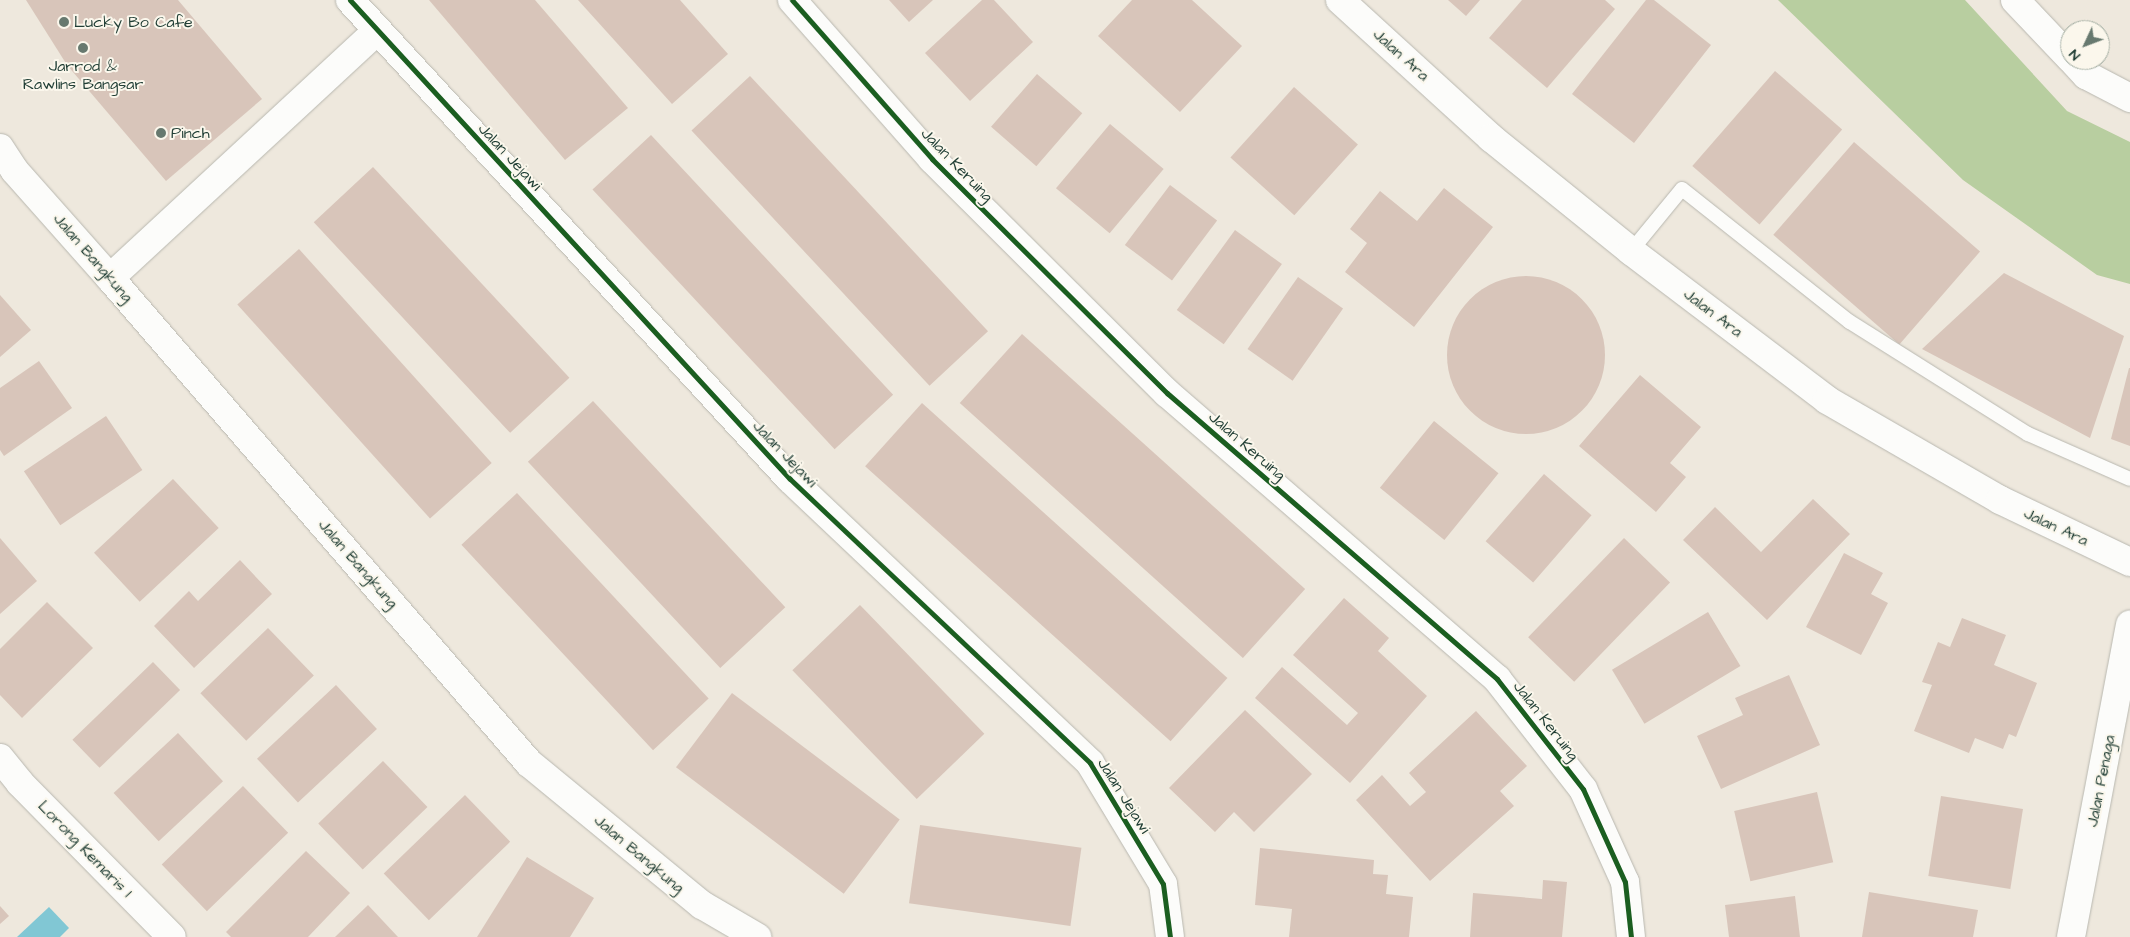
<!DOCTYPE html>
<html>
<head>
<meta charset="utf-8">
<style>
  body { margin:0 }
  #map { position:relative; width:2130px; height:937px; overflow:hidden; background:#eee8dd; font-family:"Architects Daughter",sans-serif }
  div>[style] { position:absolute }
  .forest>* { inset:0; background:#b8cea0 }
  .water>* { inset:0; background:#81c7d4 }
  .building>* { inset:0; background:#d8c5ba; transform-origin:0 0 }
  .round { border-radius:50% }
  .roads { filter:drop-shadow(0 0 1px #b8b7af) drop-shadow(0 0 1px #b8b7af) }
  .service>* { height:14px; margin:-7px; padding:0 7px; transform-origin:7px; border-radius:7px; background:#fcfcfa }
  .minor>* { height:28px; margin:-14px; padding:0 14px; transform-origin:14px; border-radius:14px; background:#fcfcfa }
  .tertiary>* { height:28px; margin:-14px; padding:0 14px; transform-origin:14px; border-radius:14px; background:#fcfcfa }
  .cycleway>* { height:5px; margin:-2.5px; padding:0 2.5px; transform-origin:2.5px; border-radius:2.5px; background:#1b5e20 }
  .dots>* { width:14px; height:14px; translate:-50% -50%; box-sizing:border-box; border:2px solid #fbf7ec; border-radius:50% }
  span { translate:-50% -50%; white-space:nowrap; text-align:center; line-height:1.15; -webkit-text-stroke:4px #fbf7ec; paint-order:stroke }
  .poi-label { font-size:16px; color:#1f3d34 }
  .left { translate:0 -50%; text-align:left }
  .street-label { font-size:16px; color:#1f3d34 }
  .north { position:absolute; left:2060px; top:20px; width:50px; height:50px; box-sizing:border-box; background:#fbf7ec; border:1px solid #a3ada2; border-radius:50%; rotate:227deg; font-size:14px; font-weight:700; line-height:20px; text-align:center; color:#1f3d34 }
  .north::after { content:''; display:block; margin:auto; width:18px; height:22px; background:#67796f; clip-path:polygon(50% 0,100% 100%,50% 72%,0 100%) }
</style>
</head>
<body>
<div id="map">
  <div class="forest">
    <div style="clip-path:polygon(1778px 0,1965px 0,2067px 111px,2130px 142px,2130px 284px,2097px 275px,1963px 180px)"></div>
  </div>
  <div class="water">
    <div style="clip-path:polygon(49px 907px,69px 928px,60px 937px,17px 937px)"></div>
  </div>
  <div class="building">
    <div style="clip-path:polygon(26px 0,178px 0,262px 99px,166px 181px,67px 65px)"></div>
    <div style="clip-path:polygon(429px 0,535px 0,628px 108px,565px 160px)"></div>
    <div style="clip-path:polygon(578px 0,680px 0,728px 54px,672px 104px)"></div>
    <div style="clip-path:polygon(889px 0,933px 0,909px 22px)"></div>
    <div style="clip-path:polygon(982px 0,994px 0,1033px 42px,970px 101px,925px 53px)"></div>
    <div style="clip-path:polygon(1132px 0,1192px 0,1242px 46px,1180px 112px,1098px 36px)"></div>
    <div style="clip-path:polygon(1448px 0,1480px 0,1466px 16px)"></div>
    <div style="clip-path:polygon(1522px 0,1605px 0,1615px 9px,1547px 88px,1489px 38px)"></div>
    <div style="clip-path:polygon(1646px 0,1654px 0,1711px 45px,1634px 143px,1572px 94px)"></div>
    <div style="left:1775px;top:71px;width:89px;height:126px;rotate:41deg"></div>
    <div style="left:1037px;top:74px;width:60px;height:70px;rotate:41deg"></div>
    <div style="left:750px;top:76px;width:349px;height:80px;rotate:47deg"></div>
    <div style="left:1294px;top:87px;width:86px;height:95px;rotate:42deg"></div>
    <div style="left:1110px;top:124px;width:70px;height:84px;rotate:40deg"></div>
    <div style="left:651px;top:135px;width:355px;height:80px;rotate:47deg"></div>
    <div style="left:1854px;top:142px;width:167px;height:123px;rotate:41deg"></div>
    <div style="left:373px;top:167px;width:288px;height:81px;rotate:47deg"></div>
    <div style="left:1170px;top:185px;width:59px;height:75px;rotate:37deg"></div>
    <div style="clip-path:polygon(1444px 188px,1493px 227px,1414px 327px,1345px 272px,1367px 243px,1350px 229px,1380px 191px,1417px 221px)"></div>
    <div style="left:1235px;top:230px;width:58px;height:99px;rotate:36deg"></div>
    <div style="left:299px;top:249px;width:288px;height:83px;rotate:48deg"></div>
    <div style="clip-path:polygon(2004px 273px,2124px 336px,2090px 438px,1922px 349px)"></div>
    <div class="round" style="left:1447px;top:276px;width:158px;height:158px"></div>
    <div style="left:1298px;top:277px;width:55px;height:88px;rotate:35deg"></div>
    <div style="clip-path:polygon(0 295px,31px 330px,0 357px)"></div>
    <div style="left:1022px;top:334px;width:381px;height:93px;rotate:42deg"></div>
    <div style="clip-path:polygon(39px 361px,72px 408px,4px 456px,0 450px,0 388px)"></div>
    <div style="clip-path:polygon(2129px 368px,2130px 368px,2130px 446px,2111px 439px)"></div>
    <div style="clip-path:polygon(1640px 375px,1701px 427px,1670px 463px,1686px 477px,1656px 512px,1579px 446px)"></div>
    <div style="left:593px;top:401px;width:282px;height:89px;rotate:47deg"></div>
    <div style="left:922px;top:403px;width:411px;height:85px;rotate:42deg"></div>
    <div style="left:106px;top:416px;width:65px;height:99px;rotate:56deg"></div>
    <div style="left:1434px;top:421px;width:83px;height:86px;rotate:39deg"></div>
    <div style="left:1544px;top:474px;width:63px;height:89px;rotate:41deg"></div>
    <div style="left:173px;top:479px;width:67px;height:108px;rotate:47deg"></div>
    <div style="left:517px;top:493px;width:281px;height:76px;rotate:47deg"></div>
    <div style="clip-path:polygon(1813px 499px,1850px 534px,1767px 620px,1683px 540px,1715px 507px,1761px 552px)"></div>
    <div style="clip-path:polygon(0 538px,37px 581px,0 614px)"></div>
    <div style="left:1624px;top:538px;width:64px;height:138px;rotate:44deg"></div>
    <div style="clip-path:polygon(1844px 553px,1883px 573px,1871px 594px,1888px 603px,1861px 655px,1806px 627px)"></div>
    <div style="clip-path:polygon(240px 560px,272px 594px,194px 668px,154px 626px,189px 591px,198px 601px)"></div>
    <div style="clip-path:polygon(1344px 598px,1389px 638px,1378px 651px,1427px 696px,1350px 783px,1255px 698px,1282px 667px,1347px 725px,1358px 713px,1293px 655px)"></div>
    <div style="clip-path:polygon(47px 602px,93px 648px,22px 718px,0 695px,0 649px)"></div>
    <div style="left:860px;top:605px;width:179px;height:94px;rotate:46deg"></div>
    <div style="left:1708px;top:612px;width:63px;height:112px;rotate:59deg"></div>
    <div style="clip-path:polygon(1962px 618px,2006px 635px,1994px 665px,2037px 683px,2016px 737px,2009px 734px,2003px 749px,1975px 738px,1969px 753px,1914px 731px,1932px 685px,1922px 682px,1938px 642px,1950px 647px)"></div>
    <div style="left:268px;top:628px;width:66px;height:94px;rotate:46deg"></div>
    <div style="left:153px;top:662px;width:39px;height:112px;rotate:46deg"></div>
    <div style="clip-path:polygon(1789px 675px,1820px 745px,1721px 789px,1697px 736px,1743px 715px,1735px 698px)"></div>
    <div style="left:336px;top:685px;width:60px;height:108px;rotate:47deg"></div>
    <div style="left:732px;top:693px;width:210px;height:93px;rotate:37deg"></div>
    <div style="clip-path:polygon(1245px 710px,1312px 774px,1254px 832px,1234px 812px,1215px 832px,1169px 788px)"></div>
    <div style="clip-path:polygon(1476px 711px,1527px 766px,1500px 791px,1514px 806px,1430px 881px,1356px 800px,1382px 775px,1410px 806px,1426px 792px,1409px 773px)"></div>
    <div style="left:178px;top:733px;width:66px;height:88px;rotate:47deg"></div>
    <div style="left:383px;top:761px;width:64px;height:90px;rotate:46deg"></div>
    <div style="left:243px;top:786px;width:65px;height:113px;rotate:46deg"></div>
    <div style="left:1817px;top:792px;width:72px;height:85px;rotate:77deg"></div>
    <div style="left:465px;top:795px;width:65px;height:113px;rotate:46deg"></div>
    <div style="left:1941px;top:796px;width:83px;height:81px;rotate:9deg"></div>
    <div style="left:920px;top:825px;width:163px;height:79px;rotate:8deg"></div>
    <div style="clip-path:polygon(1260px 848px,1374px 860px,1373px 874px,1388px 875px,1386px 894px,1413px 897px,1409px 937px,1289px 937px,1292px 909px,1255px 905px)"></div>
    <div style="clip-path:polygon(306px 851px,350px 893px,308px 937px,231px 937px,226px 932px)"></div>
    <div style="clip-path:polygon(527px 857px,594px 898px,570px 937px,477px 937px)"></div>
    <div style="clip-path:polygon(1543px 880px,1567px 882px,1562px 937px,1470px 937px,1473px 893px,1542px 899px)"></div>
    <div style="clip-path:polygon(1869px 892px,1978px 910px,1973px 937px,1862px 937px)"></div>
    <div style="clip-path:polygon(1795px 896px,1800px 937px,1729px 937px,1725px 905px)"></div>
    <div style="clip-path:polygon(368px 905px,398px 937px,335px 937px)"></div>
    <div style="clip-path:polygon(0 906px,9px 916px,0 924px)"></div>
  </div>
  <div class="roads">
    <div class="service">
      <div style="left:1631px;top:251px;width:80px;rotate:-50.6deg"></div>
      <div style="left:1682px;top:189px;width:214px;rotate:38.4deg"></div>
      <div style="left:1850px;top:322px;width:210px;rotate:32.2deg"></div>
      <div style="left:2028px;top:434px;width:111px;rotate:23.8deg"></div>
    </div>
    <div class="minor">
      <div style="left:350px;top:0;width:650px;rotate:47.43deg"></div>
      <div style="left:790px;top:479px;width:413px;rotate:43.4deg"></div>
      <div style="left:1090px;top:763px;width:141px;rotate:58.9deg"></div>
      <div style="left:1163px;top:884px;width:53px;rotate:82.5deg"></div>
      <div style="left:792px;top:0;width:212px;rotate:48.6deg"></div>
      <div style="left:932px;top:159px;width:332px;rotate:44.9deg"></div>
      <div style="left:1167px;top:393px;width:437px;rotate:40.9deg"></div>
      <div style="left:1497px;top:679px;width:140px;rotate:52deg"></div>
      <div style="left:1583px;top:789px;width:102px;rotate:65.7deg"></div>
      <div style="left:1625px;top:882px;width:55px;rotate:83.8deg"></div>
      <div style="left:2015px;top:0;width:80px;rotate:46.5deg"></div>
      <div style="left:2072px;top:60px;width:21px;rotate:47deg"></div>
      <div style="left:2086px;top:75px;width:50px;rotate:27.6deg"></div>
      <div style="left:0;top:148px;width:27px;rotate:57deg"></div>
      <div style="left:15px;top:171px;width:143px;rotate:48.4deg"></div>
      <div style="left:110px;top:278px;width:641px;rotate:49.18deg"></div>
      <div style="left:529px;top:763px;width:224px;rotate:39.4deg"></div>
      <div style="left:702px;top:905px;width:64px;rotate:30.2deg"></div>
      <div style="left:110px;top:278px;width:364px;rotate:-42.8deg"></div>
      <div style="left:0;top:758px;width:32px;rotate:51deg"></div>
      <div style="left:20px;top:783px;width:216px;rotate:45.4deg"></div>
    </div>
    <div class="tertiary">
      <div style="left:1340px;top:0;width:205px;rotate:42.4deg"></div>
      <div style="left:1491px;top:138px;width:180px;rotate:38.9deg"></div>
      <div style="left:1631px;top:251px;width:246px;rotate:37.2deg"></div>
      <div style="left:1827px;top:400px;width:200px;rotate:30deg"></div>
      <div style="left:2000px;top:500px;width:144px;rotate:25.5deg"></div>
      <div style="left:2071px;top:937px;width:318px;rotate:-79.3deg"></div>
    </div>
  </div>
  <div class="cycleway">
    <div style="left:350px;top:0;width:650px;rotate:47.43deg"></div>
    <div style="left:790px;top:479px;width:413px;rotate:43.4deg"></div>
    <div style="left:1090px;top:763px;width:141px;rotate:58.9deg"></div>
    <div style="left:1163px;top:884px;width:53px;rotate:82.5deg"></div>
    <div style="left:792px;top:0;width:212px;rotate:48.6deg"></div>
    <div style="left:932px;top:159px;width:332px;rotate:44.9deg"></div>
    <div style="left:1167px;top:393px;width:437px;rotate:40.9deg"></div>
    <div style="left:1497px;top:679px;width:140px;rotate:52deg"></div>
    <div style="left:1583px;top:789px;width:102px;rotate:65.7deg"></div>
    <div style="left:1625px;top:882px;width:55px;rotate:83.8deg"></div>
  </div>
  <div class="dots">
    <div style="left:64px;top:22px;background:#67796f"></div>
    <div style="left:83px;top:48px;background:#67796f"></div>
    <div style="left:161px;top:133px;background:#67796f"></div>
  </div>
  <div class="poi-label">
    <span class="left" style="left:74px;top:22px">Lucky Bo Cafe</span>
    <span style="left:83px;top:75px">Jarrod &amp;<br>Rawlins Bangsar</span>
    <span class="left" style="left:171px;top:133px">Pinch</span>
  </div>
  <div class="street-label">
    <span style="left:1401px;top:55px;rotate:42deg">Jalan Ara</span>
    <span style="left:510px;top:157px;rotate:47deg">Jalan Jejawi</span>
    <span style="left:957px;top:165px;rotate:46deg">Jalan Keruing</span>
    <span style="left:93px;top:258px;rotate:49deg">Jalan Bangkung</span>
    <span style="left:1713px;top:313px;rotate:37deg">Jalan Ara</span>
    <span style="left:1247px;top:446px;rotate:41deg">Jalan Keruing</span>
    <span style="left:785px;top:454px;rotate:46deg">Jalan Jejawi</span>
    <span style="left:2056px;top:527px;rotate:25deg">Jalan Ara</span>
    <span style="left:358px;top:564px;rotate:49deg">Jalan Bangkung</span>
    <span style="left:1546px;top:721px;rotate:52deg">Jalan Keruing</span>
    <span style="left:2101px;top:781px;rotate:-79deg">Jalan Penaga</span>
    <span style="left:1124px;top:796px;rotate:58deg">Jalan Jejawi</span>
    <span style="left:85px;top:849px;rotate:46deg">Lorong Kemaris 1</span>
    <span style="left:639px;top:854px;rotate:40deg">Jalan Bangkung</span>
  </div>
  <div class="north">N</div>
</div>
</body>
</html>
